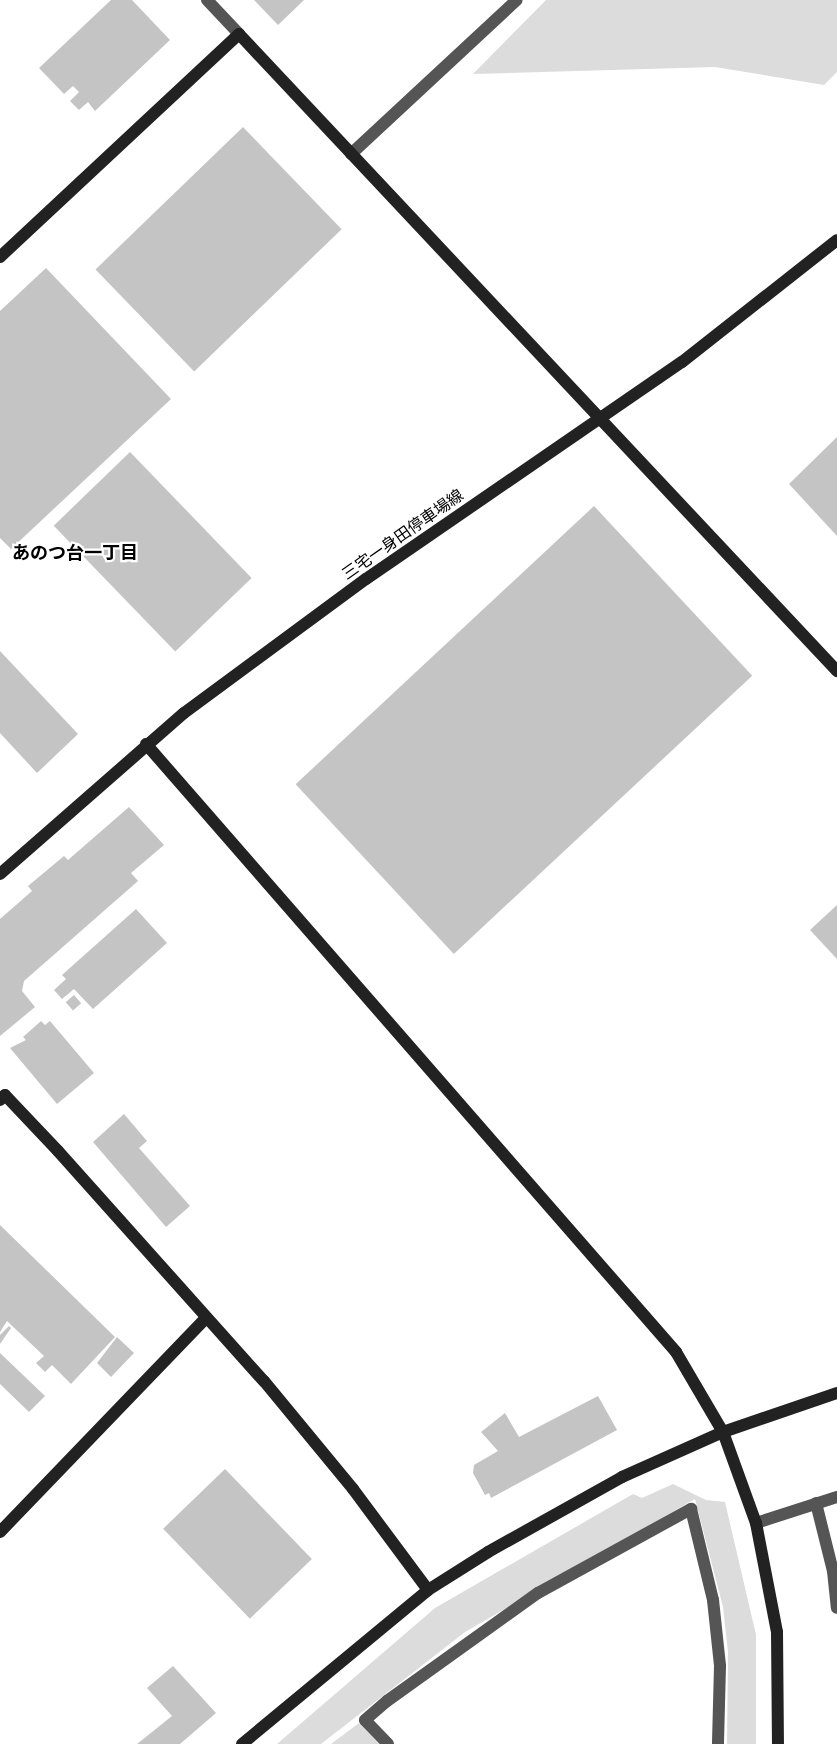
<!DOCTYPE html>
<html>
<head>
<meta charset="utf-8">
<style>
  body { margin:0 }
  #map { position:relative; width:837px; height:1744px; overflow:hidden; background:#fff; font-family:"Roboto Condensed","Noto Sans JP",sans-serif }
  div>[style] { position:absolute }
  .green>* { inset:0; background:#dcdcdc }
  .building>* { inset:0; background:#c4c4c4; transform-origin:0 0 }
  .street>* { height:12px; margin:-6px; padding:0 6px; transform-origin:6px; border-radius:6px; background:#555 }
  .secondary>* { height:12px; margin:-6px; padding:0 6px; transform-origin:6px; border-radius:6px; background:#222 }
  span { translate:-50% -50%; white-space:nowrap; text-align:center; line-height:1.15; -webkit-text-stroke:4.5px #fff; paint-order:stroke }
  .street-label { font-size:16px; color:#000 }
  .neighbourhood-label { font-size:18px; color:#000; font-weight:700 }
</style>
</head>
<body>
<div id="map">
  <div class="green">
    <div style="clip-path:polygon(546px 0,837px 0,837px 72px,824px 85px,715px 67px,473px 74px)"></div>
    <div style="clip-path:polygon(673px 1484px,706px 1500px,725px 1502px,756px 1635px,756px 1744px,727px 1744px,728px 1652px,723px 1607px,695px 1499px,465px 1632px,321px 1744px,277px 1744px,435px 1608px,633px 1494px,642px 1498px)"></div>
    <div style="clip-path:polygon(359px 1723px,379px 1744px,331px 1744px)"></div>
  </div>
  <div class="building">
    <div style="clip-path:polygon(111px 0,132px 0,170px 40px,95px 111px,88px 102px,79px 110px,70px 101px,79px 92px,73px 86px,64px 94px,39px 68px)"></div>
    <div style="clip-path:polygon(254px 0,304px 0,278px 25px)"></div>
    <div style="left:243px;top:127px;width:142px;height:205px;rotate:46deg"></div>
    <div style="clip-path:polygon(46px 268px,171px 399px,11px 549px,0 538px,0 311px)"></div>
    <div style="clip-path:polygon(837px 437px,837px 536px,789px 484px)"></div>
    <div style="left:130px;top:452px;width:175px;height:106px;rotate:46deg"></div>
    <div style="left:594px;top:506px;width:232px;height:408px;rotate:47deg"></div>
    <div style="clip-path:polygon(0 651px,78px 734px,37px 773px,0 733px)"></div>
    <div style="clip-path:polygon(129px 807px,164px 845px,131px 873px,138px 881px,24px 981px,22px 991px,35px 1007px,0 1036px,0 919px,32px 891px,28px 886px,64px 856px,68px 860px)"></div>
    <div style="clip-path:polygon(837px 905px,837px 959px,810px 930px)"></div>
    <div style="clip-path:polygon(136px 909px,167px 943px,93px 1009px,74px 989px,62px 999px,54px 990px,66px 979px,62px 975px)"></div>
    <div style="left:74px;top:995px;width:11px;height:11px;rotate:49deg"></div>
    <div style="clip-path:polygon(41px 1021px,45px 1025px,50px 1021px,94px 1073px,57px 1104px,10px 1048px,26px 1040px,23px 1037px)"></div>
    <div style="clip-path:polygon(124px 1114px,147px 1141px,139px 1148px,190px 1206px,166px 1227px,93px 1142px)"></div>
    <div style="clip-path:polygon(0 1225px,115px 1337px,71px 1384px,52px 1365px,45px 1372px,36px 1363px,44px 1356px,7px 1321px,0 1332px)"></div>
    <div style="clip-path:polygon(9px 1326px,11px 1328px,0 1344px,0 1335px)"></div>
    <div style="clip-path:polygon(117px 1337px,134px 1353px,111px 1377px,97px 1363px)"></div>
    <div style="clip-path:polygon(0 1353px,45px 1396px,29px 1412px,0 1384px)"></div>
    <div style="clip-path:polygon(598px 1396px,617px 1430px,491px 1498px,489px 1493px,485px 1495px,473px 1473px,474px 1465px,498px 1451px,481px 1432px,505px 1413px,519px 1437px)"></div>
    <div style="left:225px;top:1469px;width:125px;height:86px;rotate:46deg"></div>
    <div style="clip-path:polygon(173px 1666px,216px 1713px,180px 1744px,137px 1744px,172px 1716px,147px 1688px)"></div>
  </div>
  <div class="street">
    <div style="left:207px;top:0;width:47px;rotate:46.7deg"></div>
    <div style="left:351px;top:154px;width:226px;rotate:-42.9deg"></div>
    <div style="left:816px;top:1503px;width:70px;rotate:76deg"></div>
    <div style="left:833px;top:1571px;width:37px;rotate:84deg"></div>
    <div style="left:756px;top:1523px;width:85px;rotate:-17.8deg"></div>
    <div style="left:388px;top:1744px;width:33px;rotate:-134deg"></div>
    <div style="left:365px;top:1720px;width:29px;rotate:-41deg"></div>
    <div style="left:387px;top:1701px;width:186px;rotate:-35.6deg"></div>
    <div style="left:538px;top:1593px;width:175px;rotate:-28.8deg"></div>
    <div style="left:691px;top:1509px;width:94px;rotate:76.4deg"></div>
    <div style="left:713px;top:1600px;width:66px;rotate:83.9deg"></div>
    <div style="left:720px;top:1666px;width:78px;rotate:91.5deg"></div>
  </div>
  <div class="secondary">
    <div style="left:0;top:257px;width:327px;rotate:-43deg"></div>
    <div style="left:239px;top:34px;width:874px;rotate:46.81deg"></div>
    <div style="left:146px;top:744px;width:807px;rotate:48.92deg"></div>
    <div style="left:676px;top:1352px;width:93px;rotate:59.6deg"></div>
    <div style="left:723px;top:1432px;width:97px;rotate:70.1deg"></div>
    <div style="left:756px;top:1523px;width:111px;rotate:79.1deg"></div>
    <div style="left:777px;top:1632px;width:112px;rotate:89.5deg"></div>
    <div style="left:0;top:874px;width:244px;rotate:-41.2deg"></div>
    <div style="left:184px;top:713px;width:226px;rotate:-36.4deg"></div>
    <div style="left:366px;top:579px;width:383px;rotate:-34.5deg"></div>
    <div style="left:682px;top:362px;width:197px;rotate:-38.2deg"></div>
    <div style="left:0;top:1100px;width:7px;rotate:-45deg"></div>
    <div style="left:5px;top:1095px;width:77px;rotate:46.6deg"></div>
    <div style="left:58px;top:1151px;width:309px;rotate:48.2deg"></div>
    <div style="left:264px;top:1381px;width:140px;rotate:50.5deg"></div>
    <div style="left:353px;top:1489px;width:126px;rotate:53.4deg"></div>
    <div style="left:0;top:1532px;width:297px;rotate:-46.1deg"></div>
    <div style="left:242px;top:1744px;width:241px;rotate:-39.6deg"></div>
    <div style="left:428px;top:1590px;width:71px;rotate:-32.3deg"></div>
    <div style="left:488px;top:1552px;width:154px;rotate:-29.2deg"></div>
    <div style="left:622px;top:1477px;width:111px;rotate:-24deg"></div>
    <div style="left:723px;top:1432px;width:120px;rotate:-18.9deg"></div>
  </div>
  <div class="street-label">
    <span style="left:403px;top:535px;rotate:-35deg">三宅一身田停車場線</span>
  </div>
  <div class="neighbourhood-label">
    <span style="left:75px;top:553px">あのつ台一丁目</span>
  </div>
</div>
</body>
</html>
